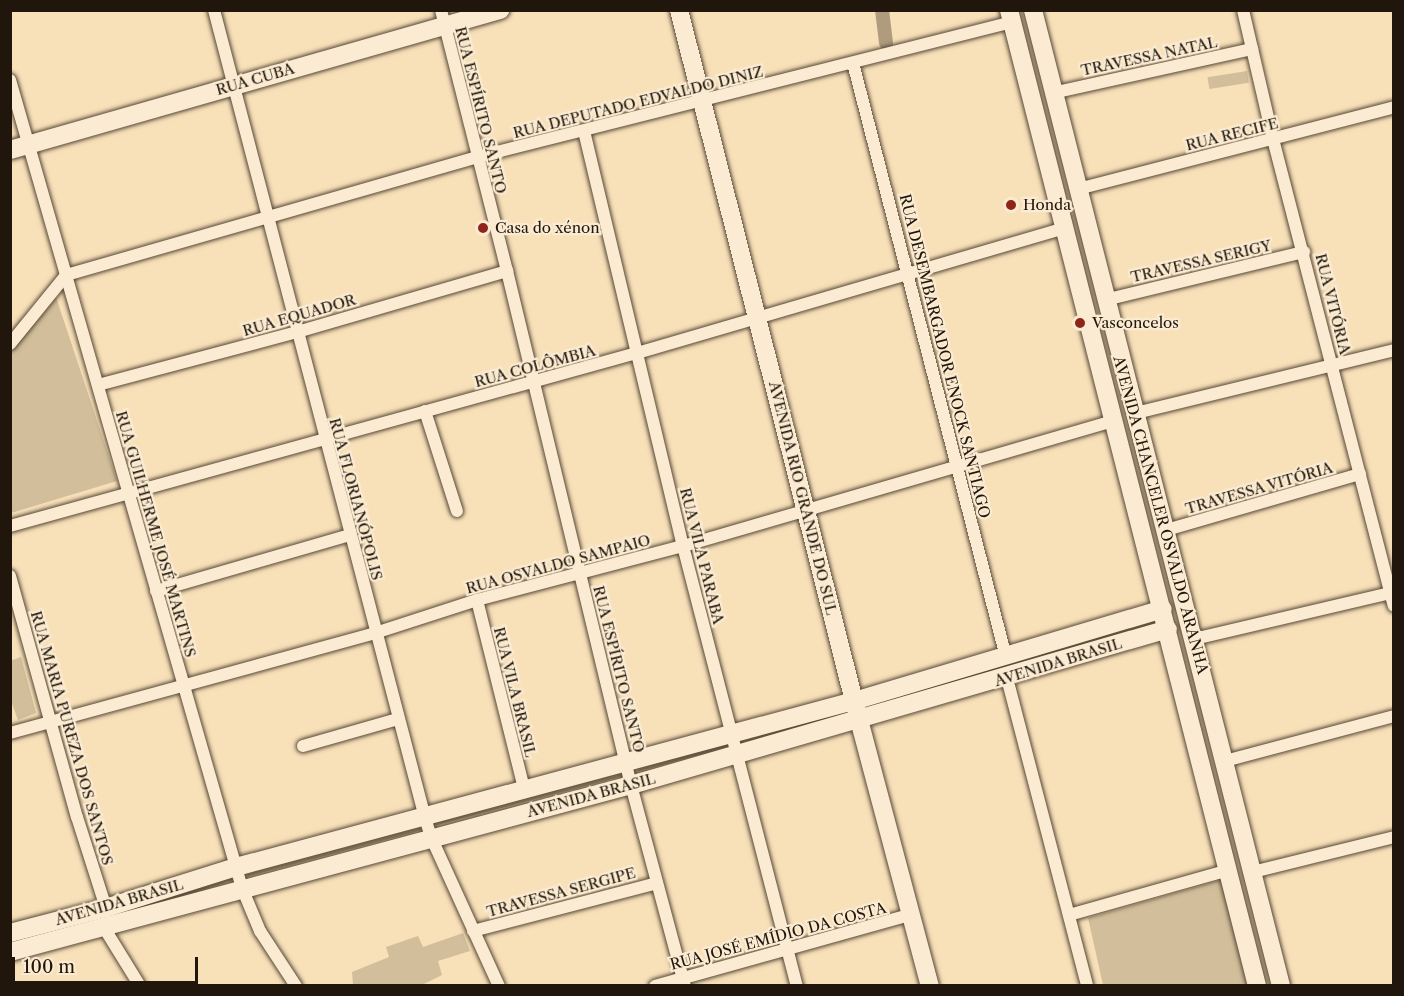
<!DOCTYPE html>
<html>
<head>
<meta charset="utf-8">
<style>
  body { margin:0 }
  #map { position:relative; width:1404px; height:996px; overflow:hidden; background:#f8e0b9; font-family:"Libre Caslon Text",serif }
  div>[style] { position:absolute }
  .green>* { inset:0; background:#d3be9b; transform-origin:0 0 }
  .stream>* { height:4px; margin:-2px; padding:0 2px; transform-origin:2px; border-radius:2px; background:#af9b7e }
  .canal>* { height:14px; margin:-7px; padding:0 7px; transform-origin:7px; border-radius:7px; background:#af9b7e }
  .roads { filter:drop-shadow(0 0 2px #564836) drop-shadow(0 0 2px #564836) }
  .street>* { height:12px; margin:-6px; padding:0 6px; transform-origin:6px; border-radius:6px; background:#faebd2 }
  .secondary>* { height:18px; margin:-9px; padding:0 9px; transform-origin:9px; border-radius:9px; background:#faebd2 }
  .dots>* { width:16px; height:16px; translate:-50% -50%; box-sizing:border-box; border:3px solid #faebd2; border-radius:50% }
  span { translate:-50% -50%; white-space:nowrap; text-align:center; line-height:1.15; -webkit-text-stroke:4.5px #faebd2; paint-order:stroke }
  .street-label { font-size:15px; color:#20160b }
  .poi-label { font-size:15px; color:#20160b }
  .left { translate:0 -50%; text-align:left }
  .frame { position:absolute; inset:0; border:12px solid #20160b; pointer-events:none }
  .scale { position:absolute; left:12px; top:957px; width:186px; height:27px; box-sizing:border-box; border:3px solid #20160b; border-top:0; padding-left:8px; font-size:18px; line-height:21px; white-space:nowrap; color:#20160b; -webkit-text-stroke:4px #faebd2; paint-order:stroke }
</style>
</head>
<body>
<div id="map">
  <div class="green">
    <div style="left:1247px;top:71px;width:12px;height:40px;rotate:81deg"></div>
    <div style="clip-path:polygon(55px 294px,117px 481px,11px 513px,10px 351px)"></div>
    <div style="clip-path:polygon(21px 657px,36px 713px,18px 720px,11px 701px,10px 661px)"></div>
    <div style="clip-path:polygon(1221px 880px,1247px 985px,1103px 985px,1088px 918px)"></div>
    <div style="clip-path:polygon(463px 933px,470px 951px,438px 961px,442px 975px,422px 985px,353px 985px,352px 972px,389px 957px,386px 947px,418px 936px,423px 947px)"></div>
  </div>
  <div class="stream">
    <div style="left:963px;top:678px;width:44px;rotate:-15.9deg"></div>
    <div style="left:639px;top:769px;width:87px;rotate:-15.3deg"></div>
    <div style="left:437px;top:823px;width:188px;rotate:-14.8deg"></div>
    <div style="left:249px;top:874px;width:175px;rotate:-14.9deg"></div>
    <div style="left:175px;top:896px;width:58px;rotate:-17.2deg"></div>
  </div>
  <div class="canal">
    <div style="left:882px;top:10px;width:33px;rotate:83deg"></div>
  </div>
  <div class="roads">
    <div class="street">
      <div style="left:214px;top:10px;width:835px;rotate:75.36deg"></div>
      <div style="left:425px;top:818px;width:20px;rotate:72deg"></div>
      <div style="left:431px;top:837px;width:164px;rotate:65.5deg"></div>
      <div style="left:441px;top:10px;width:269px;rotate:75.8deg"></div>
      <div style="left:507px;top:271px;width:529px;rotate:76.44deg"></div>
      <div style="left:631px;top:785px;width:208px;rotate:75deg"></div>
      <div style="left:1243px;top:10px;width:132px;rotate:76.9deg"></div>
      <div style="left:1273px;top:139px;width:482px;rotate:75.5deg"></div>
      <div style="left:853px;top:63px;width:613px;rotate:75.56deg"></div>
      <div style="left:10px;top:80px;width:841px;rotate:73.98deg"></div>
      <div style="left:242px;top:888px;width:47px;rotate:67.3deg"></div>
      <div style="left:260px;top:931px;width:66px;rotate:56.8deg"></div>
      <div style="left:1052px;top:93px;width:205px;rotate:-12.4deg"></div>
      <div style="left:584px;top:131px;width:427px;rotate:76.6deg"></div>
      <div style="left:683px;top:546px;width:455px;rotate:75.5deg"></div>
      <div style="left:1078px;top:189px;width:326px;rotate:-14.5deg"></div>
      <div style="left:1105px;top:300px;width:205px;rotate:-13.6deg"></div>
      <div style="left:10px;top:344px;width:89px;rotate:-50.9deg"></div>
      <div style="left:66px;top:275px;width:428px;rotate:-16deg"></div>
      <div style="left:477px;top:157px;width:552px;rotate:-14.16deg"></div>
      <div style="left:98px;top:385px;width:206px;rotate:-14.9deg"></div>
      <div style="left:297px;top:332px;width:219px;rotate:-16.2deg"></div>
      <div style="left:425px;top:411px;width:105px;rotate:72.3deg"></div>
      <div style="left:1136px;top:413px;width:266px;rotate:-13.7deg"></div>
      <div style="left:10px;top:526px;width:650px;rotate:-15.43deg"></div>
      <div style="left:637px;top:353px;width:446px;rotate:-16.3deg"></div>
      <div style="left:1166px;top:530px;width:202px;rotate:-16.1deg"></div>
      <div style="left:10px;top:576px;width:250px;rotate:74.5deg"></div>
      <div style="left:77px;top:817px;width:96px;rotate:72.3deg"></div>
      <div style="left:156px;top:591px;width:202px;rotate:-16.1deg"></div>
      <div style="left:477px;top:600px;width:198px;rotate:76deg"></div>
      <div style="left:1194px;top:639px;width:205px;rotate:-13.2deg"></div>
      <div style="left:1007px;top:678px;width:318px;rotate:75.4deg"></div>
      <div style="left:10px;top:733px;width:378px;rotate:-15.3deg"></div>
      <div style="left:375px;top:633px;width:107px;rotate:-17.9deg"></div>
      <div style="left:477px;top:600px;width:213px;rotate:-14.7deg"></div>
      <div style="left:683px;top:546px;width:448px;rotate:-16.2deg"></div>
      <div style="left:303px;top:746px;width:99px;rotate:-15.9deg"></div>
      <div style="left:1225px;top:761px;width:175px;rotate:-14.9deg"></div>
      <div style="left:1253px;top:872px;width:145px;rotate:-13.9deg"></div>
      <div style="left:1069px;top:915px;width:166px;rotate:-15.7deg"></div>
      <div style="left:103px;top:926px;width:70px;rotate:58.3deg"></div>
      <div style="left:473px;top:931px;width:190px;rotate:-14.6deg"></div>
      <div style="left:655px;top:986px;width:264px;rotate:-15.6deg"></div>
    </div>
    <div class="secondary">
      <div style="left:679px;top:10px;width:713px;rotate:75.79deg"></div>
      <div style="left:854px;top:701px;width:295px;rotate:75.1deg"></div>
      <div style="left:1009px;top:10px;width:1007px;rotate:75.74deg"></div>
      <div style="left:1033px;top:10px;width:1007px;rotate:75.74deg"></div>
      <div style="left:10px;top:150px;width:510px;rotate:-15.95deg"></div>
      <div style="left:10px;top:933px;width:99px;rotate:-14.6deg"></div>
      <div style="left:106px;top:908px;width:136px;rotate:-17.5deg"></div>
      <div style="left:236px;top:867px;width:640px;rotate:-15.04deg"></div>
      <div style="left:854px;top:701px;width:322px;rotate:-16.6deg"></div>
      <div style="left:10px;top:952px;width:643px;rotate:-15.05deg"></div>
      <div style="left:631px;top:785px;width:559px;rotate:-16.2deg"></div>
    </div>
  </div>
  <div class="dots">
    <div style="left:1011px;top:205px;background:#8f2418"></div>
    <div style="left:483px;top:228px;background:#8f2418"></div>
    <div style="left:1080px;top:323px;background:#8f2418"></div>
  </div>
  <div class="street-label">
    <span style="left:1149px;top:56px;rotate:-12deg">TRAVESSA NATAL</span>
    <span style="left:255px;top:79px;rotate:-16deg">RUA CUBA</span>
    <span style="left:638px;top:102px;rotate:-14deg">RUA DEPUTADO EDVALDO DINIZ</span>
    <span style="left:481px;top:110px;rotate:76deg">RUA ESPÍRITO SANTO</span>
    <span style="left:1232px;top:134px;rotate:-14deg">RUA RECIFE</span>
    <span style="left:1201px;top:261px;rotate:-13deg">TRAVESSA SERIGY</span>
    <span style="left:1333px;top:304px;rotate:76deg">RUA VITÓRIA</span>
    <span style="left:299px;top:315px;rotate:-16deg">RUA EQUADOR</span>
    <span style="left:945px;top:356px;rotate:76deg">RUA DESEMBARGADOR ENOCK SANTIAGO</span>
    <span style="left:535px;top:366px;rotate:-15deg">RUA COLÔMBIA</span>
    <span style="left:1259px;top:488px;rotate:-16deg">TRAVESSA VITÓRIA</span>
    <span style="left:803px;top:498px;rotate:76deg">AVENIDA RIO GRANDE DO SUL</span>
    <span style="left:356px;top:499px;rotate:75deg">RUA FLORIANÓPOLIS</span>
    <span style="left:1161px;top:515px;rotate:75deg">AVENIDA CHANCELER OSVALDO ARANHA</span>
    <span style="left:156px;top:534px;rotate:74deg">RUA GUILHERME JOSÉ MARTINS</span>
    <span style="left:702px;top:556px;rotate:76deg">RUA VILA PARABA</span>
    <span style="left:558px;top:564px;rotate:-15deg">RUA OSVALDO SAMPAIO</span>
    <span style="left:1058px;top:662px;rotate:-17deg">AVENIDA BRASIL</span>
    <span style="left:619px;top:669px;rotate:76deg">RUA ESPÍRITO SANTO</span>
    <span style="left:515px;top:692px;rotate:76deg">RUA VILA BRASIL</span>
    <span style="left:72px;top:738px;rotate:74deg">RUA MARIA PUREZA DOS SANTOS</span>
    <span style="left:591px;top:795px;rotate:-15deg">AVENIDA BRASIL</span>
    <span style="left:561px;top:892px;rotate:-15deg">TRAVESSA SERGIPE</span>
    <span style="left:119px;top:902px;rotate:-16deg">AVENIDA BRASIL</span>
    <span style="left:778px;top:936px;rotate:-15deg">RUA JOSÉ EMÍDIO DA COSTA</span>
  </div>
  <div class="poi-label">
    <span class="left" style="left:1023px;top:205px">Honda</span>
    <span class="left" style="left:495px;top:228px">Casa do xénon</span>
    <span class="left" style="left:1092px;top:323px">Vasconcelos</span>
  </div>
  <div class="frame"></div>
  <div class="scale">100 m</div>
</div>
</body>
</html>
